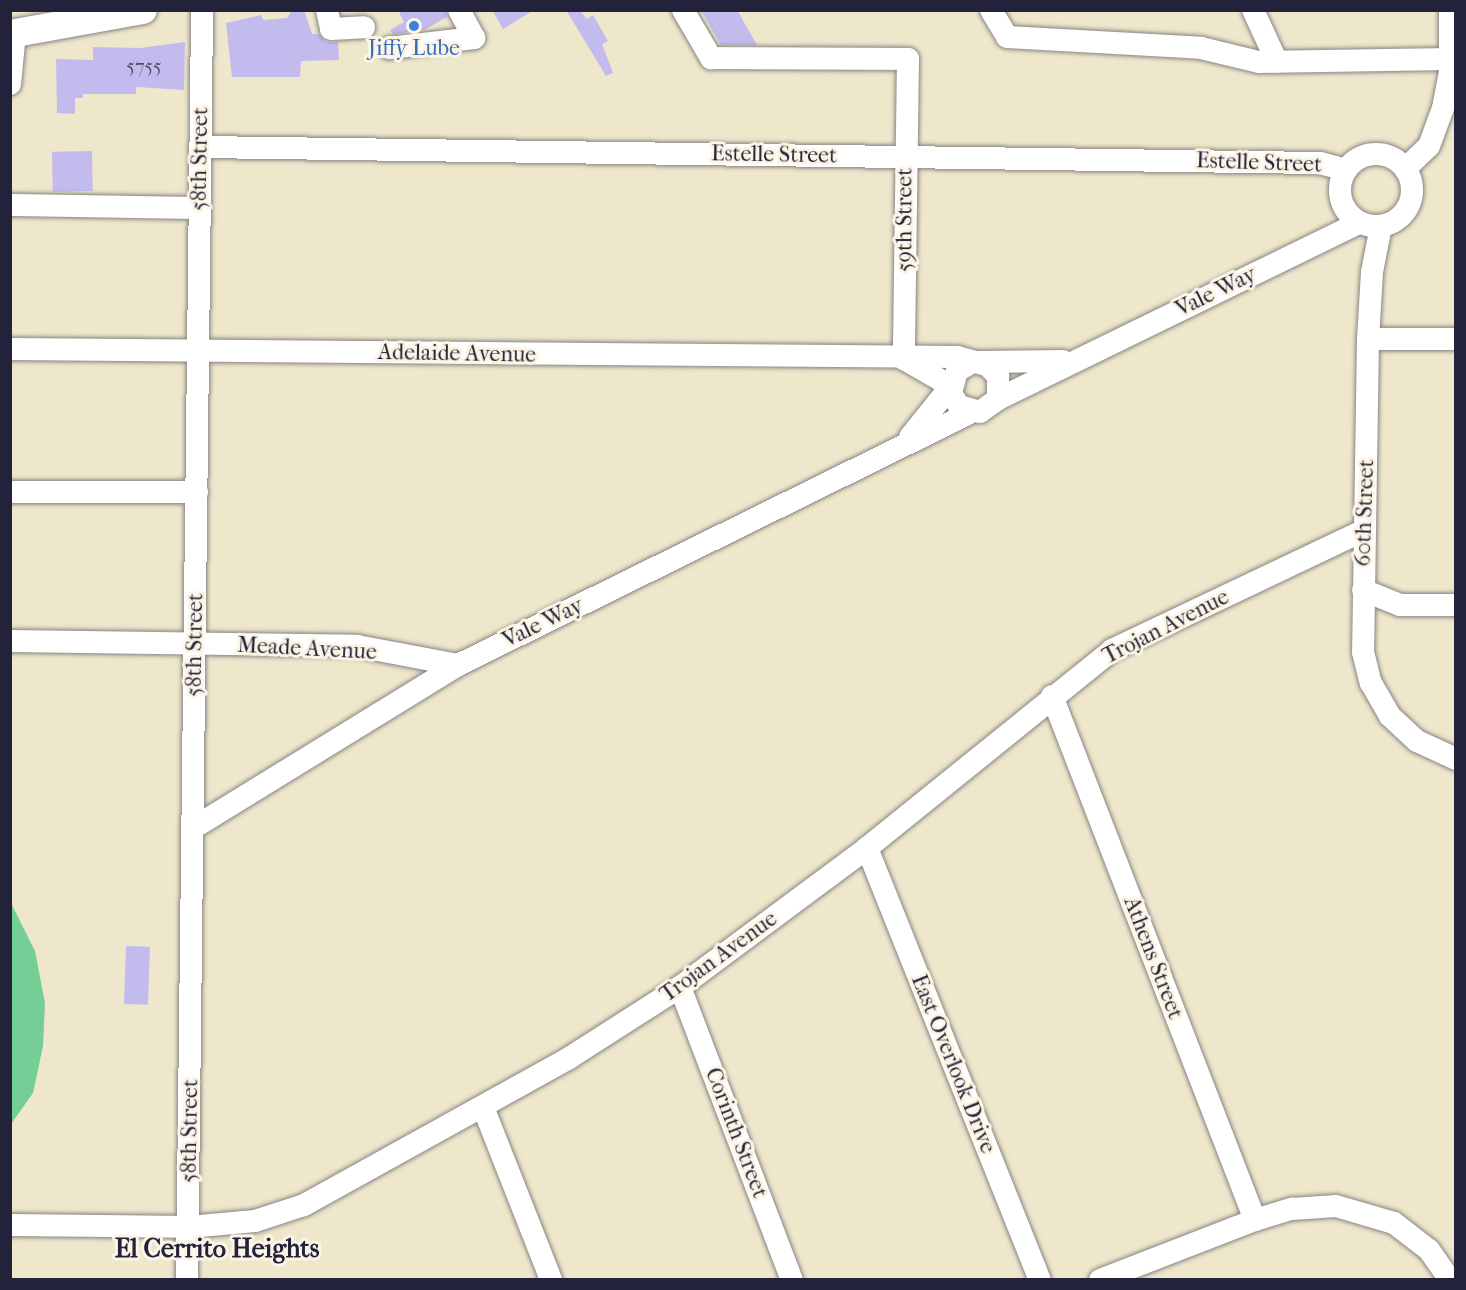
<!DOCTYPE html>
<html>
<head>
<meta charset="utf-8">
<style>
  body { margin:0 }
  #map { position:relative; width:1466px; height:1290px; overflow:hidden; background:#eee7cb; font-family:"IM FELL French Canon",serif }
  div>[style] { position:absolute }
  .green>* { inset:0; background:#74ce95 }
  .building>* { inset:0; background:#c3bbed; transform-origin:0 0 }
  .roads { filter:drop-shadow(0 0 2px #888483) drop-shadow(0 0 2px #888483) }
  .minor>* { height:22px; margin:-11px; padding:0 11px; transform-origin:11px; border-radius:11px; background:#fff }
  .minor>.ring { margin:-11px; padding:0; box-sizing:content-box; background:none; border:22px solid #fff; border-radius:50% }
  .major>* { height:28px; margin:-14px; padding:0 14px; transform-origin:14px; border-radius:14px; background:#fff }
  .dots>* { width:16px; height:16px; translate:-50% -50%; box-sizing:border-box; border:3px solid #fcf5e5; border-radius:50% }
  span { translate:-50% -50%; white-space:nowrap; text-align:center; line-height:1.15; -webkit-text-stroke:6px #fcf5e5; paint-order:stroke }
  .number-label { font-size:20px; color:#4a4868 }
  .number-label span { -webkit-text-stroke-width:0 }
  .shop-label { font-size:22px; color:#366cbe }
  .street-label { font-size:22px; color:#22223b }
  .quarter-label { font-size:26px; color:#22223b; font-weight:700 }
  .frame { position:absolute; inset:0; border:12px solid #22223b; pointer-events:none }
</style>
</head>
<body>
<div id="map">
  <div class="green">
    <div style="clip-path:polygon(11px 903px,35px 951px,45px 1003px,43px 1046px,33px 1093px,11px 1124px)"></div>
  </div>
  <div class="building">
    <div style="clip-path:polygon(304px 10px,312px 34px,319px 34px,326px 42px,338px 42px,339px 60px,301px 61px,300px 77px,232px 77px,226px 23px,261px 15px,263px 20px,287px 18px,291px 12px)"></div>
    <div style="clip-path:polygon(398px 10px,446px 10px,447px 17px,424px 30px,393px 34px,390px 30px,404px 22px)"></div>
    <div style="clip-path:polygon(492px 10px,534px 10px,503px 29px)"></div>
    <div style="clip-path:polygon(566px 10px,579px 10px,587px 19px,593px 15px,608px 41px,602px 44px,613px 73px,606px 76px)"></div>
    <div style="clip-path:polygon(701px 10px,737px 10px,757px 45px,721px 45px)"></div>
    <div style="clip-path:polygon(185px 42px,184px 90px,136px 87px,136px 94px,83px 94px,83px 98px,75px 98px,75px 114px,57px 113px,56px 59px,93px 60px,93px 47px,140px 48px)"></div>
    <div style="left:92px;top:151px;width:40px;height:40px;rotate:89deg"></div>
    <div style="left:126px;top:946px;width:24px;height:58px;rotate:2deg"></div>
  </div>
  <div class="roads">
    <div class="minor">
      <div style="left:327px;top:10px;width:19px;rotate:78deg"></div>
      <div style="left:331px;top:29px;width:33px;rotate:-3deg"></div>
      <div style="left:683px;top:10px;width:56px;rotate:59.7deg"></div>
      <div style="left:711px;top:58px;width:197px;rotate:0.3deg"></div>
      <div style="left:908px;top:59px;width:300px;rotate:90.8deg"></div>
      <div style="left:991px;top:10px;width:31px;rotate:59deg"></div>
      <div style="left:1007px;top:37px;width:194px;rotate:3.2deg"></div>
      <div style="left:1201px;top:48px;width:60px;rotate:13.6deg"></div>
      <div style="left:1259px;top:62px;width:191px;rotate:-0.9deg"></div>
      <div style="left:1253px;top:10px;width:57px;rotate:65.2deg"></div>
      <div style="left:389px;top:48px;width:86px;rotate:-6.7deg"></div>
      <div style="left:474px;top:38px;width:32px;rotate:-118deg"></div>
      <div style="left:10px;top:84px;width:51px;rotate:-84.4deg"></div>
      <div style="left:201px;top:147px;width:1119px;rotate:0.82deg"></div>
      <div style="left:1320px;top:163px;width:27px;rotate:15deg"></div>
      <div class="ring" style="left:1340px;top:154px;width:50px;height:50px"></div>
      <div style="left:1405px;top:169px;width:33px;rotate:-44deg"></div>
      <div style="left:1429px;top:146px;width:40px;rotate:-69.8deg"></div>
      <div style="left:1443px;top:108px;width:36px;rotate:-79deg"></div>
      <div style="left:1450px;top:73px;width:63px;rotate:-90deg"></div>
      <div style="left:10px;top:205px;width:190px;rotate:0.9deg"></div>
      <div style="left:1381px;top:226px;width:47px;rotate:101.1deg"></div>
      <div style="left:1372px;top:272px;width:67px;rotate:93.4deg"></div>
      <div style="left:1368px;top:339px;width:313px;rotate:90.9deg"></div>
      <div style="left:1363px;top:652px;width:32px;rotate:76deg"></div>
      <div style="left:1371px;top:683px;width:38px;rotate:60deg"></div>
      <div style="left:1390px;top:716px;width:37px;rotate:43deg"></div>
      <div style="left:1417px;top:741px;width:43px;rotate:24.8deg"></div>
      <div style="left:1368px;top:339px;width:88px"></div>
      <div style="left:10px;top:349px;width:947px;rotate:0.48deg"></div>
      <div style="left:957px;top:357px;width:31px;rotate:15deg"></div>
      <div style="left:987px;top:365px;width:16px;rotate:45deg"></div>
      <div style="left:998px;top:376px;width:23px;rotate:90deg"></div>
      <div style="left:998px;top:399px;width:22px;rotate:144deg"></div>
      <div style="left:980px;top:412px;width:22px;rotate:-164deg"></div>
      <div style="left:959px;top:406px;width:15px;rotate:-122deg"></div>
      <div style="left:951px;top:393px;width:23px;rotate:-75deg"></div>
      <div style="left:957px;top:371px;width:16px;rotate:-30deg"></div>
      <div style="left:904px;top:359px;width:54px;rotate:29.9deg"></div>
      <div style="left:951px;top:386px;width:65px;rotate:128.8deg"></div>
      <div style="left:979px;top:362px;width:84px;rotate:-0.7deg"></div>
      <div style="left:998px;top:399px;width:402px;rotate:-26deg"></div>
      <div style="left:10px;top:492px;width:187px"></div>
      <div style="left:1363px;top:590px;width:40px;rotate:22deg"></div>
      <div style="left:1400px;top:605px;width:56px"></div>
      <div style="left:10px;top:641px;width:347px;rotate:0.8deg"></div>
      <div style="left:357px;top:646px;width:103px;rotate:10.7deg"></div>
      <div style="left:1052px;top:696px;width:562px;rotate:68.82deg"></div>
      <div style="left:193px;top:828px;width:311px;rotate:-31.6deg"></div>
      <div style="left:458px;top:665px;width:573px;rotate:-26.21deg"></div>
      <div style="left:867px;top:848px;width:465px;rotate:68.2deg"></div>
      <div style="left:680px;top:987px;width:314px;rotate:69.1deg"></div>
      <div style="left:483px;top:1107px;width:186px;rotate:68.5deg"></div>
      <div style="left:10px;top:1225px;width:179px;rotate:0.6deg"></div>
      <div style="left:189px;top:1227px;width:66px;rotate:-5.2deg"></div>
      <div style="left:255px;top:1221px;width:52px;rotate:-18.1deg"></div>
      <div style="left:304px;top:1205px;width:303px;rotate:-29deg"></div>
      <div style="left:569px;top:1058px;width:132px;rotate:-32.6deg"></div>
      <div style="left:680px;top:987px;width:233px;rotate:-36.6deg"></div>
      <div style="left:867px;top:848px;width:315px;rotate:-38.9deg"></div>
      <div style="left:1112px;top:650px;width:280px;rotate:-25.4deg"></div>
      <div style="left:187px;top:1280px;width:1270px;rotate:-89.32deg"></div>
      <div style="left:1100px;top:1280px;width:166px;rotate:-21.2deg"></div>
      <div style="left:1255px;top:1220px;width:39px;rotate:-17deg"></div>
      <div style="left:1292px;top:1209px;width:44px;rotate:-3.9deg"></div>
      <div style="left:1336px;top:1206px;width:60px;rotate:16.3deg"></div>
      <div style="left:1394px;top:1223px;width:44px;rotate:37.6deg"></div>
      <div style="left:1429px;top:1250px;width:37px;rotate:55deg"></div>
    </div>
    <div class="major">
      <div style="left:10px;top:34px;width:135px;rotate:-10.2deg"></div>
    </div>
  </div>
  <div class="dots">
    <div style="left:414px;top:26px;background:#3f7fe0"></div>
  </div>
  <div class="number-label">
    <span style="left:144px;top:66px">5755</span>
  </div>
  <div class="shop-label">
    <span style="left:414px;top:49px">Jiffy Lube</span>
  </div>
  <div class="street-label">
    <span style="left:774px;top:155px;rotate:1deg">Estelle Street</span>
    <span style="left:200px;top:159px;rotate:-89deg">58th Street</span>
    <span style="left:1259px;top:163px;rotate:2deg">Estelle Street</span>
    <span style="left:905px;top:220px;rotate:-90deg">59th Street</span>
    <span style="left:1216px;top:292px;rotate:-26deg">Vale Way</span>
    <span style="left:457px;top:354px;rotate:1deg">Adelaide Avenue</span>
    <span style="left:1365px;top:513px;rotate:-88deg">60th Street</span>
    <span style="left:543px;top:623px;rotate:-26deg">Vale Way</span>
    <span style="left:1166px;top:627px;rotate:-27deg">Trojan Avenue</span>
    <span style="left:195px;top:645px;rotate:-89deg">58th Street</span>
    <span style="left:307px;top:649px;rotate:3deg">Meade Avenue</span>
    <span style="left:719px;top:957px;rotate:-36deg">Trojan Avenue</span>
    <span style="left:1153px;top:958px;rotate:69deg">Athens Street</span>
    <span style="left:953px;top:1064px;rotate:68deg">East Overlook Drive</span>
    <span style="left:190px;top:1131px;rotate:-89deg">58th Street</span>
    <span style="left:736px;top:1133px;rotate:69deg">Corinth Street</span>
  </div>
  <div class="quarter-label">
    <span style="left:217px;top:1249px">El Cerrito Heights</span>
  </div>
  <div class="frame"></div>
</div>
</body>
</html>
